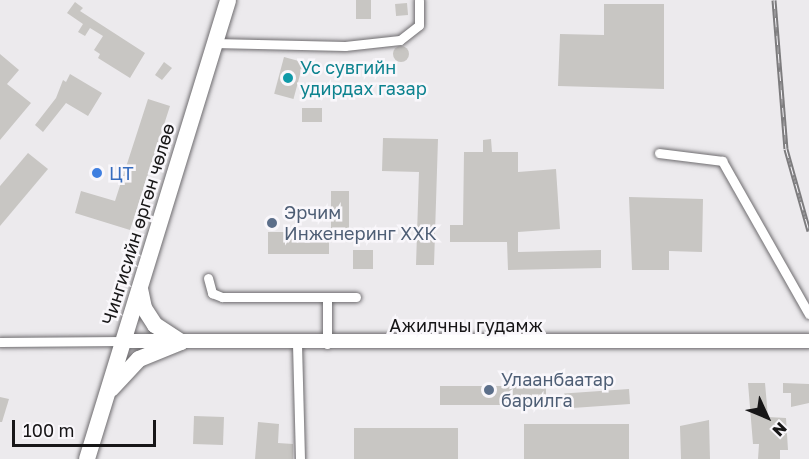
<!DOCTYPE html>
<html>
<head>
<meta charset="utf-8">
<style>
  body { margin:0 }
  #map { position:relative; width:809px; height:459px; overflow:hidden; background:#eceaed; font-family:"Golos Text",sans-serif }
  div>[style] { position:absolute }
  .building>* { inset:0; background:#c8c6c3; transform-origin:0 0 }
  .round { border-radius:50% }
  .roads { filter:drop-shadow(0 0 2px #6e6c6f) drop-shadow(0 0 2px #6e6c6f) }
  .street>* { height:9px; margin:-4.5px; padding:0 4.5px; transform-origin:4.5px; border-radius:4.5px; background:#fff }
  .secondary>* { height:14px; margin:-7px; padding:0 7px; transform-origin:7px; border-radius:7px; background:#fff }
  .highway>* { height:16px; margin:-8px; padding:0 8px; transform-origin:8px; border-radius:8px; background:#fff }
  .rail>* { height:5px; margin-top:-2.5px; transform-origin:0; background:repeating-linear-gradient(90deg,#f9f7fb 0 9px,#7d7c7e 0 18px); box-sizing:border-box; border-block:2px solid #7d7c7e }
  .dots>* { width:16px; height:16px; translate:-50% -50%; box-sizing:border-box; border:3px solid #f9f7fb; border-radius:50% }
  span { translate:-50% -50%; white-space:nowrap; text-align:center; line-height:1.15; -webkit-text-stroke:5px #f9f7fb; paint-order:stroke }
  .culture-label { font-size:18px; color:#0d838f }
  .left { translate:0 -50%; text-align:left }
  .shop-label { font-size:18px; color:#366cbe }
  .service-label { font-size:18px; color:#4e5e75 }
  .street-label { font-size:18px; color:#171617 }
  .north { position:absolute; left:737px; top:387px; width:60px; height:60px; -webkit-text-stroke:4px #f9f7fb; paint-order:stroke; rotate:134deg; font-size:16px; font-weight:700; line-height:24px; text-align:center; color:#171617 }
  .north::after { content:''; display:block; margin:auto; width:21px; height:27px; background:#171617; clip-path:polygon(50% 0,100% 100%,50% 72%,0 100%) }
  .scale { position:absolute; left:12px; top:420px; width:144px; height:27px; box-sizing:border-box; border:3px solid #171617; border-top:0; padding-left:8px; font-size:18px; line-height:21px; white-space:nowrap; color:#171617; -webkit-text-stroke:4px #f9f7fb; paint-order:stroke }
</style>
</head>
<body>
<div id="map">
  <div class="building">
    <div style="left:356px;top:0;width:15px;height:19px"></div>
    <div style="clip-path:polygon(75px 2px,83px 8px,80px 11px,145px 53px,130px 78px,98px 58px,100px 54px,94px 50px,103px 36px,90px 28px,85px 36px,78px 32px,83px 24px,67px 13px)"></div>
    <div style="left:407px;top:3px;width:12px;height:12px;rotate:85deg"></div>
    <div style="clip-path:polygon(604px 4px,664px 4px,664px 89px,558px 86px,560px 34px,604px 35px)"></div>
    <div class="round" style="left:393px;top:46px;width:16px;height:16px"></div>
    <div style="clip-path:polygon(0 54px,19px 70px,7px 84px,31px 103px,0 140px)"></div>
    <div style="left:284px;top:57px;width:20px;height:38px;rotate:15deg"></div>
    <div style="clip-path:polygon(164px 62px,172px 68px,162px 80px,155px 75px)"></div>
    <div style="clip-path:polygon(70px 74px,102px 93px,88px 116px,66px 103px,43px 132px,35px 125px,56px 98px,63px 80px,66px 82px)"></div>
    <div style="clip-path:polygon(148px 99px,170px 106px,130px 230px,75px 213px,81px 191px,115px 201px)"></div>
    <div style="left:302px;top:108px;width:20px;height:14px"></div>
    <div style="clip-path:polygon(383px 138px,438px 139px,434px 265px,416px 265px,419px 172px,382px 171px)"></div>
    <div style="clip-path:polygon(491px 139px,492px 152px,518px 152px,518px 172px,556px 169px,560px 229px,518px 232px,518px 252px,601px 250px,601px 268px,508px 270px,507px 242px,450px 242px,450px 225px,463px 225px,464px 152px,483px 152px,483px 140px)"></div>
    <div style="clip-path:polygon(28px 153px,48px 169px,0 226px,0 186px)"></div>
    <div style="left:331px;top:191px;width:18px;height:37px"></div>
    <div style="clip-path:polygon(629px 197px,703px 199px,702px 252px,669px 251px,669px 270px,632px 270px)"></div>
    <div style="left:329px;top:232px;width:22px;height:61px;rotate:90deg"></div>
    <div style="left:353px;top:250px;width:20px;height:19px"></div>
    <div style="clip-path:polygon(748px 383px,765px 383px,768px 417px,786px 418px,788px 450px,780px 450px,780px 459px,758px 459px,759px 444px,753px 444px)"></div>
    <div style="clip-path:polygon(783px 383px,809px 384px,809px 403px,791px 407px,791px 393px,783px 393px)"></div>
    <div style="left:440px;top:386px;width:106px;height:19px"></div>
    <div style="left:629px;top:389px;width:15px;height:65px;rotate:86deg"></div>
    <div style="clip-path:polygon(0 397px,9px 399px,2px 422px,0 422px)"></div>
    <div style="left:194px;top:416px;width:30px;height:28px;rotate:2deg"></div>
    <div style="clip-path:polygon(709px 420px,710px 459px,681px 459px,680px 426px)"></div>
    <div style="clip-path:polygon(258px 422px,279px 424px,278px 443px,293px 444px,293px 459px,255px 459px)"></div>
    <div style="left:524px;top:424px;width:105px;height:35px"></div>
    <div style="left:354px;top:428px;width:104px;height:31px"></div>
  </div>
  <div class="roads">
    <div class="street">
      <div style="left:214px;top:43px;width:131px;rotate:1.3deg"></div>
      <div style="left:345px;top:46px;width:55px;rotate:-6.2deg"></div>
      <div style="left:400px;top:40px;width:24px;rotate:-38deg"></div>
      <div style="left:419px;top:25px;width:25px;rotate:-90deg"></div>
      <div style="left:659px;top:153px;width:64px;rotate:7.2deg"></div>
      <div style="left:722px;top:161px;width:176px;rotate:60.4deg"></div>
      <div style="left:208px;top:278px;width:16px;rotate:75deg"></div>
      <div style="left:212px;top:293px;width:11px;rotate:22deg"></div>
      <div style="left:222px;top:297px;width:134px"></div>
      <div style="left:0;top:342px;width:123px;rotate:-0.5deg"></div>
      <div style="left:297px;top:344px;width:115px;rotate:88.5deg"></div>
      <div style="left:327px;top:344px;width:45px;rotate:-90deg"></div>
    </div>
    <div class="secondary">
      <div style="left:123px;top:341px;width:686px"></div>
    </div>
    <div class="highway">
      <div style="left:140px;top:289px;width:19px;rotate:78deg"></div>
      <div style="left:144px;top:308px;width:20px;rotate:57deg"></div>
      <div style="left:155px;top:325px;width:31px;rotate:33deg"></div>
      <div style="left:111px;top:389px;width:41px;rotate:-47deg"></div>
      <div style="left:139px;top:359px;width:45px;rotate:-22deg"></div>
      <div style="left:87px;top:459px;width:480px;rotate:-72.9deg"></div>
    </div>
  </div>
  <div class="rail">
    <div style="left:774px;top:0;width:149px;rotate:85.4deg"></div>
    <div style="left:786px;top:149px;width:85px;rotate:74.3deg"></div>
  </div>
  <div class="dots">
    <div style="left:288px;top:78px;background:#0f9aa8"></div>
    <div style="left:97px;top:173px;background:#3f7fe0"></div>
    <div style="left:272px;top:223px;background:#5c6f8a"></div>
    <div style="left:489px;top:390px;background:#5c6f8a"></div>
  </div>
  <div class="culture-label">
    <span class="left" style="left:300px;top:78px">Ус сувгийн<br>удирдах газар</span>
  </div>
  <div class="shop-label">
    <span class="left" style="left:109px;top:173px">ЦТ</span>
  </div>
  <div class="service-label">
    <span class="left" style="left:284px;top:223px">Эрчим<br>Инженеринг ХХК</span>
    <span class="left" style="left:501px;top:390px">Улаанбаатар<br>барилга</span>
  </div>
  <div class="street-label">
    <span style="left:138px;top:224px;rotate:-73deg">Чингисийн өргөн чөлөө</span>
    <span style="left:466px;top:325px">Ажилчны гудамж</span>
  </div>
  <div class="north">N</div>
  <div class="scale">100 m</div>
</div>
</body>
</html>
